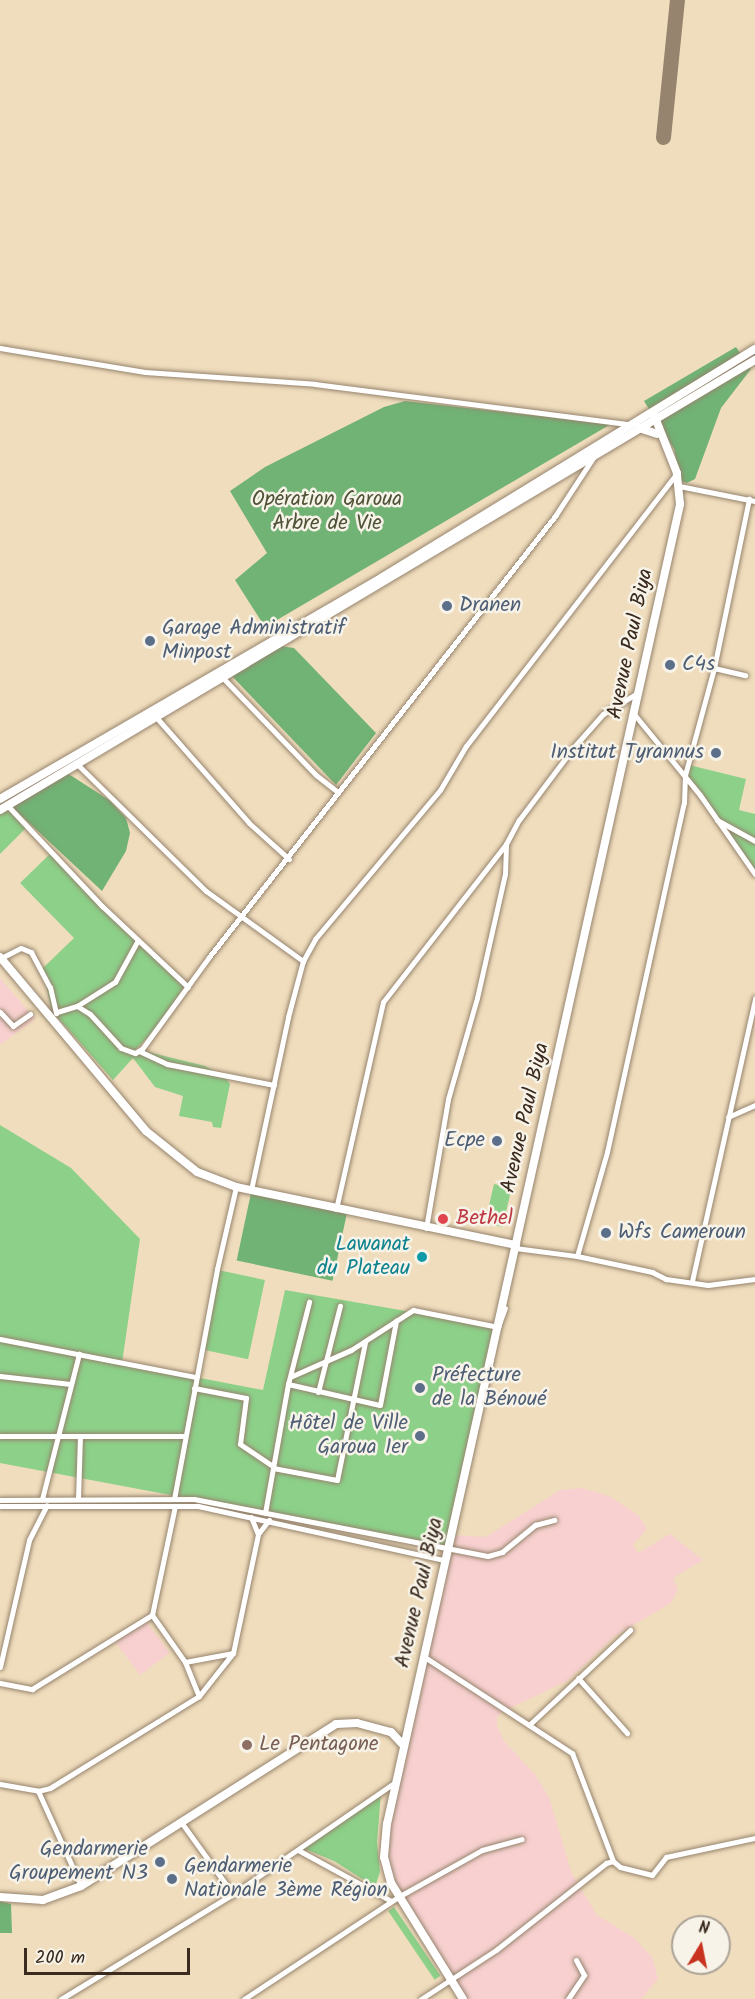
<!DOCTYPE html>
<html>
<head>
<meta charset="utf-8">
<style>
  body { margin:0 }
  #map { position:relative; width:755px; height:1999px; overflow:hidden; background:#f0ddbd; font-family:Kalam,sans-serif }
  div>[style] { position:absolute }
  .built>* { inset:0; background:#f7d0cf; transform-origin:0 0 }
  .green>* { inset:0; background:#8cd089; transform-origin:0 0 }
  .forest>* { inset:0; background:#71b275; transform-origin:0 0 }
  .taxiway>* { height:15px; margin:-7.5px; padding:0 7.5px; transform-origin:7.5px; border-radius:7.5px; background:#96846e }
  .roads { filter:drop-shadow(0 0 2px #96846e) drop-shadow(0 0 2px #96846e) }
  .street>* { height:5px; margin:-2.5px; padding:0 2.5px; transform-origin:2.5px; border-radius:2.5px; background:#fff }
  .secondary>* { height:8px; margin:-4px; padding:0 4px; transform-origin:4px; border-radius:4px; background:#fff }
  .primary>* { height:8px; margin:-4px; padding:0 4px; transform-origin:4px; border-radius:4px; background:#fff }
  .dots>* { width:16px; height:16px; translate:-50% -50%; box-sizing:border-box; border:3px solid #f7f3e8; border-radius:50% }
  span { translate:-50% -50%; white-space:nowrap; text-align:center; line-height:1.15; -webkit-text-stroke:5px #f7f3e8; paint-order:stroke }
  .park-label { font-size:21px; color:#4f5439 }
  .service-label { font-size:21px; color:#4e5e75 }
  .left { translate:0 -50%; text-align:left }
  .right { translate:-100% -50%; text-align:right }
  .street-label { font-size:21px; color:#3b2a1e }
  .health-label { font-size:21px; color:#be3a42 }
  .culture-label { font-size:21px; color:#0d838f }
  .education-label { font-size:21px; color:#785e54 }
  .north { position:absolute; left:671px; top:1915px; width:60px; height:60px; box-sizing:border-box; background:#f7f3e8; border:2px solid #aca397; border-radius:50%; rotate:10deg; font-size:16px; font-weight:700; line-height:24px; text-align:center; color:#3b2a1e }
  .north::after { content:''; display:block; margin:auto; width:21px; height:27px; background:#c8321e; clip-path:polygon(50% 0,100% 100%,50% 72%,0 100%) }
  .scale { position:absolute; left:24px; top:1948px; width:166px; height:27px; box-sizing:border-box; border:3px solid #3b2a1e; border-top:0; padding-left:8px; font-size:18px; line-height:21px; white-space:nowrap; color:#3b2a1e; -webkit-text-stroke:4px #f7f3e8; paint-order:stroke }
</style>
</head>
<body>
<div id="map">
  <div class="built">
    <div style="clip-path:polygon(0 978px,35px 1019px,0 1045px)"></div>
    <div style="clip-path:polygon(581px 1488px,609px 1496px,638px 1515px,647px 1529px,633px 1545px,638px 1553px,670px 1534px,703px 1560px,673px 1578px,678px 1589px,671px 1603px,615px 1636px,567px 1681px,504px 1711px,497px 1717px,497px 1726px,504px 1741px,534px 1773px,549px 1797px,572px 1874px,597px 1915px,634px 1938px,652px 1957px,658px 1979px,641px 1999px,463px 1999px,391px 1883px,385px 1840px,452px 1535px,486px 1537px,560px 1490px)"></div>
    <div style="left:145px;top:1620px;width:41px;height:37px;rotate:53deg"></div>
  </div>
  <div class="green">
    <div style="clip-path:polygon(689px 765px,746px 779px,739px 810px,755px 814px,755px 874px,685px 775px)"></div>
    <div style="clip-path:polygon(8px 808px,26px 828px,0 854px,0 814px)"></div>
    <div style="clip-path:polygon(52px 852px,185px 985px,157px 1028px,136px 1049px,205px 1066px,225px 1077px,230px 1084px,221px 1128px,213px 1127px,212px 1122px,179px 1116px,183px 1096px,155px 1087px,133px 1058px,113px 1080px,52px 1011px,42px 969px,74px 938px,20px 883px)"></div>
    <div style="clip-path:polygon(0 1125px,71px 1168px,140px 1239px,122px 1363px,263px 1390px,285px 1290px,498px 1327px,449px 1547px,0 1463px)"></div>
    <div style="left:494px;top:1184px;width:18px;height:40px;rotate:13deg"></div>
    <div style="left:218px;top:1270px;width:48px;height:81px;rotate:12deg"></div>
    <div style="clip-path:polygon(381px 1793px,377px 1842px,380px 1872px,375px 1887px,334px 1861px,300px 1847px)"></div>
    <div style="left:394px;top:1907px;width:83px;height:7px;rotate:56deg"></div>
  </div>
  <div class="forest">
    <div style="clip-path:polygon(736px 347px,751px 369px,721px 408px,695px 479px,687px 483px,681px 481px,674px 449px,644px 401px)"></div>
    <div style="clip-path:polygon(405px 401px,611px 424px,265px 627px,235px 580px,267px 553px,230px 491px,265px 467px,384px 407px)"></div>
    <div style="clip-path:polygon(280px 646px,294px 648px,376px 733px,336px 785px,229px 673px)"></div>
    <div style="clip-path:polygon(64px 771px,109px 800px,126px 818px,130px 833px,126px 851px,102px 891px,12px 807px)"></div>
    <div style="left:251px;top:1193px;width:98px;height:69px;rotate:12deg"></div>
    <div style="clip-path:polygon(0 1901px,11px 1904px,12px 1933px,0 1933px)"></div>
  </div>
  <div class="taxiway">
    <div style="left:663px;top:137px;width:138px;rotate:-84.2deg"></div>
  </div>
  <div class="roads">
    <div class="street">
      <div style="left:0;top:348px;width:147px;rotate:9.4deg"></div>
      <div style="left:145px;top:372px;width:170px;rotate:4deg"></div>
      <div style="left:315px;top:384px;width:316px;rotate:7.3deg"></div>
      <div style="left:679px;top:486px;width:77px;rotate:11.2deg"></div>
      <div style="left:714px;top:668px;width:32px;rotate:13deg"></div>
      <div style="left:223px;top:678px;width:134px;rotate:46.2deg"></div>
      <div style="left:316px;top:775px;width:28px;rotate:38deg"></div>
      <div style="left:634px;top:714px;width:104px;rotate:50.8deg"></div>
      <div style="left:700px;top:795px;width:96px;rotate:55.2deg"></div>
      <div style="left:156px;top:717px;width:141px;rotate:48.7deg"></div>
      <div style="left:249px;top:823px;width:54px;rotate:42deg"></div>
      <div style="left:76px;top:763px;width:182px;rotate:44.6deg"></div>
      <div style="left:206px;top:891px;width:120px;rotate:35.8deg"></div>
      <div style="left:7px;top:805px;width:139px;rotate:46.8deg"></div>
      <div style="left:102px;top:906px;width:118px;rotate:43.3deg"></div>
      <div style="left:717px;top:820px;width:43px;rotate:28.9deg"></div>
      <div style="left:1px;top:958px;width:22px;rotate:-27deg"></div>
      <div style="left:21px;top:948px;width:11px;rotate:22deg"></div>
      <div style="left:31px;top:952px;width:40px;rotate:62deg"></div>
      <div style="left:50px;top:987px;width:27px;rotate:77deg"></div>
      <div style="left:77px;top:1006px;width:45px;rotate:-32.3deg"></div>
      <div style="left:115px;top:982px;width:48px;rotate:-61.3deg"></div>
      <div style="left:0;top:1012px;width:19px;rotate:47deg"></div>
      <div style="left:13px;top:1026px;width:21px;rotate:-35deg"></div>
      <div style="left:57px;top:1012px;width:21px;rotate:-17deg"></div>
      <div style="left:77px;top:1006px;width:15px;rotate:32deg"></div>
      <div style="left:90px;top:1014px;width:46px;rotate:47.6deg"></div>
      <div style="left:121px;top:1048px;width:15px;rotate:20deg"></div>
      <div style="left:135px;top:1053px;width:8px;rotate:-30deg"></div>
      <div style="left:142px;top:1049px;width:114px;rotate:-53.9deg"></div>
      <div style="left:209px;top:957px;width:561px;rotate:-51.88deg"></div>
      <div style="left:555px;top:516px;width:69px;rotate:-56.8deg"></div>
      <div style="left:139px;top:1051px;width:31px;rotate:25deg"></div>
      <div style="left:167px;top:1064px;width:109px;rotate:11.1deg"></div>
      <div style="left:728px;top:1117px;width:30px;rotate:-24deg"></div>
      <div style="left:251px;top:1190px;width:177px;rotate:-77.9deg"></div>
      <div style="left:288px;top:1017px;width:58px;rotate:-75deg"></div>
      <div style="left:303px;top:961px;width:25px;rotate:-61deg"></div>
      <div style="left:315px;top:939px;width:194px;rotate:-50deg"></div>
      <div style="left:440px;top:790px;width:51px;rotate:-59.4deg"></div>
      <div style="left:466px;top:746px;width:345px;rotate:-52.3deg"></div>
      <div style="left:336px;top:1209px;width:212px;rotate:-77.2deg"></div>
      <div style="left:383px;top:1002px;width:200px;rotate:-52.1deg"></div>
      <div style="left:506px;top:844px;width:27px;rotate:-62deg"></div>
      <div style="left:519px;top:820px;width:90px;rotate:-53.1deg"></div>
      <div style="left:573px;top:748px;width:45px;rotate:-48.6deg"></div>
      <div style="left:603px;top:714px;width:42px;rotate:-31.4deg"></div>
      <div style="left:426px;top:1228px;width:131px;rotate:-80.3deg"></div>
      <div style="left:448px;top:1099px;width:105px;rotate:-74deg"></div>
      <div style="left:477px;top:998px;width:127px;rotate:-77.3deg"></div>
      <div style="left:505px;top:874px;width:30px;rotate:-88deg"></div>
      <div style="left:515px;top:1248px;width:63px;rotate:7.4deg"></div>
      <div style="left:577px;top:1256px;width:77px;rotate:12deg"></div>
      <div style="left:652px;top:1272px;width:16px;rotate:27deg"></div>
      <div style="left:666px;top:1279px;width:42px;rotate:8.1deg"></div>
      <div style="left:708px;top:1285px;width:47px;rotate:-7.3deg"></div>
      <div style="left:577px;top:1256px;width:108px;rotate:-73.9deg"></div>
      <div style="left:607px;top:1152px;width:357px;rotate:-77.6deg"></div>
      <div style="left:684px;top:803px;width:28px;rotate:-88deg"></div>
      <div style="left:685px;top:775px;width:111px;rotate:-74.8deg"></div>
      <div style="left:714px;top:668px;width:173px;rotate:-78.3deg"></div>
      <div style="left:692px;top:1281px;width:290px;rotate:-77.4deg"></div>
      <div style="left:0;top:1339px;width:200px;rotate:11deg"></div>
      <div style="left:0;top:1376px;width:71px;rotate:6.4deg"></div>
      <div style="left:290px;top:1377px;width:67px;rotate:-23.9deg"></div>
      <div style="left:351px;top:1350px;width:74px;rotate:-32.8deg"></div>
      <div style="left:413px;top:1310px;width:87px;rotate:11.3deg"></div>
      <div style="left:498px;top:1327px;width:20px;rotate:-70deg"></div>
      <div style="left:288px;top:1384px;width:94px;rotate:12.9deg"></div>
      <div style="left:380px;top:1405px;width:86px;rotate:-79.2deg"></div>
      <div style="left:194px;top:1388px;width:53px;rotate:10.9deg"></div>
      <div style="left:246px;top:1398px;width:46px;rotate:97.4deg"></div>
      <div style="left:240px;top:1444px;width:40px;rotate:34deg"></div>
      <div style="left:318px;top:1392px;width:89px;rotate:-75.7deg"></div>
      <div style="left:0;top:1436px;width:185px"></div>
      <div style="left:273px;top:1468px;width:65px;rotate:10.6deg"></div>
      <div style="left:337px;top:1480px;width:141px;rotate:-78.5deg"></div>
      <div style="left:42px;top:1499px;width:150px;rotate:-75.7deg"></div>
      <div style="left:78px;top:1499px;width:62px;rotate:-88.2deg"></div>
      <div style="left:174px;top:1499px;width:234px;rotate:-79.4deg"></div>
      <div style="left:217px;top:1269px;width:84px;rotate:-77deg"></div>
      <div style="left:0;top:1500px;width:194px;rotate:-0.3deg"></div>
      <div style="left:194px;top:1499px;width:299px;rotate:11deg"></div>
      <div style="left:488px;top:1556px;width:15px;rotate:-16deg"></div>
      <div style="left:502px;top:1552px;width:43px;rotate:-39.3deg"></div>
      <div style="left:535px;top:1525px;width:20px;rotate:-15deg"></div>
      <div style="left:0;top:1506px;width:198px"></div>
      <div style="left:198px;top:1506px;width:252px;rotate:12.4deg"></div>
      <div style="left:265px;top:1513px;width:131px;rotate:-79.9deg"></div>
      <div style="left:288px;top:1384px;width:85px;rotate:-75.6deg"></div>
      <div style="left:251px;top:1517px;width:18px;rotate:68deg"></div>
      <div style="left:152px;top:1615px;width:57px;rotate:54.9deg"></div>
      <div style="left:185px;top:1662px;width:49px;rotate:-10.6deg"></div>
      <div style="left:423px;top:1656px;width:178px;rotate:33.1deg"></div>
      <div style="left:572px;top:1753px;width:116px;rotate:69.2deg"></div>
      <div style="left:185px;top:1662px;width:37px;rotate:68deg"></div>
      <div style="left:0;top:1667px;width:130px;rotate:-77.1deg"></div>
      <div style="left:29px;top:1540px;width:39px;rotate:-63deg"></div>
      <div style="left:578px;top:1678px;width:74px;rotate:48.3deg"></div>
      <div style="left:0;top:1683px;width:33px;rotate:11deg"></div>
      <div style="left:32px;top:1689px;width:141px;rotate:-31.7deg"></div>
      <div style="left:152px;top:1615px;width:111px;rotate:-78.1deg"></div>
      <div style="left:529px;top:1725px;width:139px;rotate:-43.2deg"></div>
      <div style="left:0;top:1784px;width:39px;rotate:10deg"></div>
      <div style="left:38px;top:1791px;width:12px;rotate:-14deg"></div>
      <div style="left:50px;top:1788px;width:175px;rotate:-31.7deg"></div>
      <div style="left:199px;top:1696px;width:55px;rotate:-51.7deg"></div>
      <div style="left:233px;top:1653px;width:122px;rotate:-78.1deg"></div>
      <div style="left:258px;top:1534px;width:18px;rotate:-52deg"></div>
      <div style="left:38px;top:1791px;width:104px;rotate:65.6deg"></div>
      <div style="left:181px;top:1822px;width:89px;rotate:54.2deg"></div>
      <div style="left:298px;top:1850px;width:106px;rotate:28.7deg"></div>
      <div style="left:61px;top:1999px;width:202px;rotate:-31.4deg"></div>
      <div style="left:233px;top:1894px;width:196px;rotate:-34.6deg"></div>
      <div style="left:244px;top:1999px;width:185px;rotate:-33.5deg"></div>
      <div style="left:398px;top:1897px;width:96px;rotate:-29.2deg"></div>
      <div style="left:482px;top:1850px;width:41px;rotate:-15.4deg"></div>
      <div style="left:421px;top:1999px;width:90px;rotate:-33.2deg"></div>
      <div style="left:496px;top:1950px;width:140px;rotate:-38.3deg"></div>
      <div style="left:606px;top:1863px;width:7px;rotate:-16deg"></div>
      <div style="left:613px;top:1861px;width:9px;rotate:41deg"></div>
      <div style="left:620px;top:1867px;width:33px;rotate:14deg"></div>
      <div style="left:652px;top:1875px;width:23px;rotate:-52deg"></div>
      <div style="left:666px;top:1857px;width:91px;rotate:-12.1deg"></div>
      <div style="left:568px;top:1999px;width:29px;rotate:-56deg"></div>
      <div style="left:584px;top:1975px;width:17px;rotate:-118deg"></div>
    </div>
    <div class="secondary">
      <div style="left:0;top:957px;width:227px;rotate:50deg"></div>
      <div style="left:146px;top:1131px;width:65px;rotate:38.8deg"></div>
      <div style="left:197px;top:1172px;width:42px;rotate:21deg"></div>
      <div style="left:236px;top:1187px;width:286px;rotate:11.7deg"></div>
      <div style="left:0;top:1897px;width:43px;rotate:4deg"></div>
      <div style="left:43px;top:1900px;width:40px;rotate:-20.2deg"></div>
      <div style="left:81px;top:1886px;width:302px;rotate:-32.4deg"></div>
      <div style="left:336px;top:1724px;width:21px;rotate:-3deg"></div>
      <div style="left:357px;top:1723px;width:35px;rotate:15deg"></div>
      <div style="left:391px;top:1732px;width:19px;rotate:47deg"></div>
      <div style="left:463px;top:1999px;width:137px;rotate:-121.8deg"></div>
      <div style="left:391px;top:1883px;width:27px;rotate:-105deg"></div>
      <div style="left:384px;top:1857px;width:33px;rotate:-85deg"></div>
      <div style="left:387px;top:1824px;width:1352px;rotate:-77.48deg"></div>
      <div style="left:680px;top:504px;width:31px;rotate:-96deg"></div>
      <div style="left:677px;top:473px;width:62px;rotate:-111.6deg"></div>
    </div>
    <div class="primary">
      <div style="left:639px;top:428px;width:19px;rotate:18deg"></div>
      <div style="left:0;top:799px;width:440px;rotate:-30.1deg"></div>
      <div style="left:381px;top:578px;width:439px;rotate:-31.5deg"></div>
      <div style="left:0;top:810px;width:879px;rotate:-30.8deg"></div>
    </div>
  </div>
  <div class="dots">
    <div style="left:447px;top:606px;background:#5c6f8a"></div>
    <div style="left:150px;top:641px;background:#5c6f8a"></div>
    <div style="left:670px;top:665px;background:#5c6f8a"></div>
    <div style="left:716px;top:753px;background:#5c6f8a"></div>
    <div style="left:497px;top:1141px;background:#5c6f8a"></div>
    <div style="left:443px;top:1219px;background:#e0444e"></div>
    <div style="left:606px;top:1233px;background:#5c6f8a"></div>
    <div style="left:422px;top:1257px;background:#0f9aa8"></div>
    <div style="left:420px;top:1388px;background:#5c6f8a"></div>
    <div style="left:420px;top:1436px;background:#5c6f8a"></div>
    <div style="left:247px;top:1745px;background:#8d6e63"></div>
    <div style="left:160px;top:1862px;background:#5c6f8a"></div>
    <div style="left:172px;top:1879px;background:#5c6f8a"></div>
  </div>
  <div class="park-label">
    <span style="left:327px;top:512px">Opération Garoua<br>Arbre de Vie</span>
  </div>
  <div class="service-label">
    <span class="left" style="left:459px;top:606px">Dranen</span>
    <span class="left" style="left:162px;top:641px">Garage Administratif<br>Minpost</span>
    <span class="left" style="left:682px;top:665px">C4s</span>
    <span class="right" style="left:704px;top:753px">Institut Tyrannus</span>
    <span class="right" style="left:485px;top:1141px">Ecpe</span>
    <span class="left" style="left:618px;top:1233px">Wfs Cameroun</span>
    <span class="left" style="left:432px;top:1388px">Préfecture<br>de la Bénoué</span>
    <span class="right" style="left:408px;top:1436px">Hôtel de Ville<br>Garoua 1er</span>
    <span class="right" style="left:148px;top:1862px">Gendarmerie<br>Groupement N3</span>
    <span class="left" style="left:184px;top:1879px">Gendarmerie<br>Nationale 3ème Région</span>
  </div>
  <div class="street-label">
    <span style="left:631px;top:644px;rotate:-78deg">Avenue Paul Biya</span>
    <span style="left:526px;top:1118px;rotate:-77deg">Avenue Paul Biya</span>
    <span style="left:420px;top:1593px;rotate:-77deg">Avenue Paul Biya</span>
  </div>
  <div class="health-label">
    <span class="left" style="left:456px;top:1219px">Bethel</span>
  </div>
  <div class="culture-label">
    <span class="right" style="left:410px;top:1257px">Lawanat<br>du Plateau</span>
  </div>
  <div class="education-label">
    <span class="left" style="left:259px;top:1745px">Le Pentagone</span>
  </div>
  <div class="north">N</div>
  <div class="scale">200 m</div>
</div>
</body>
</html>
